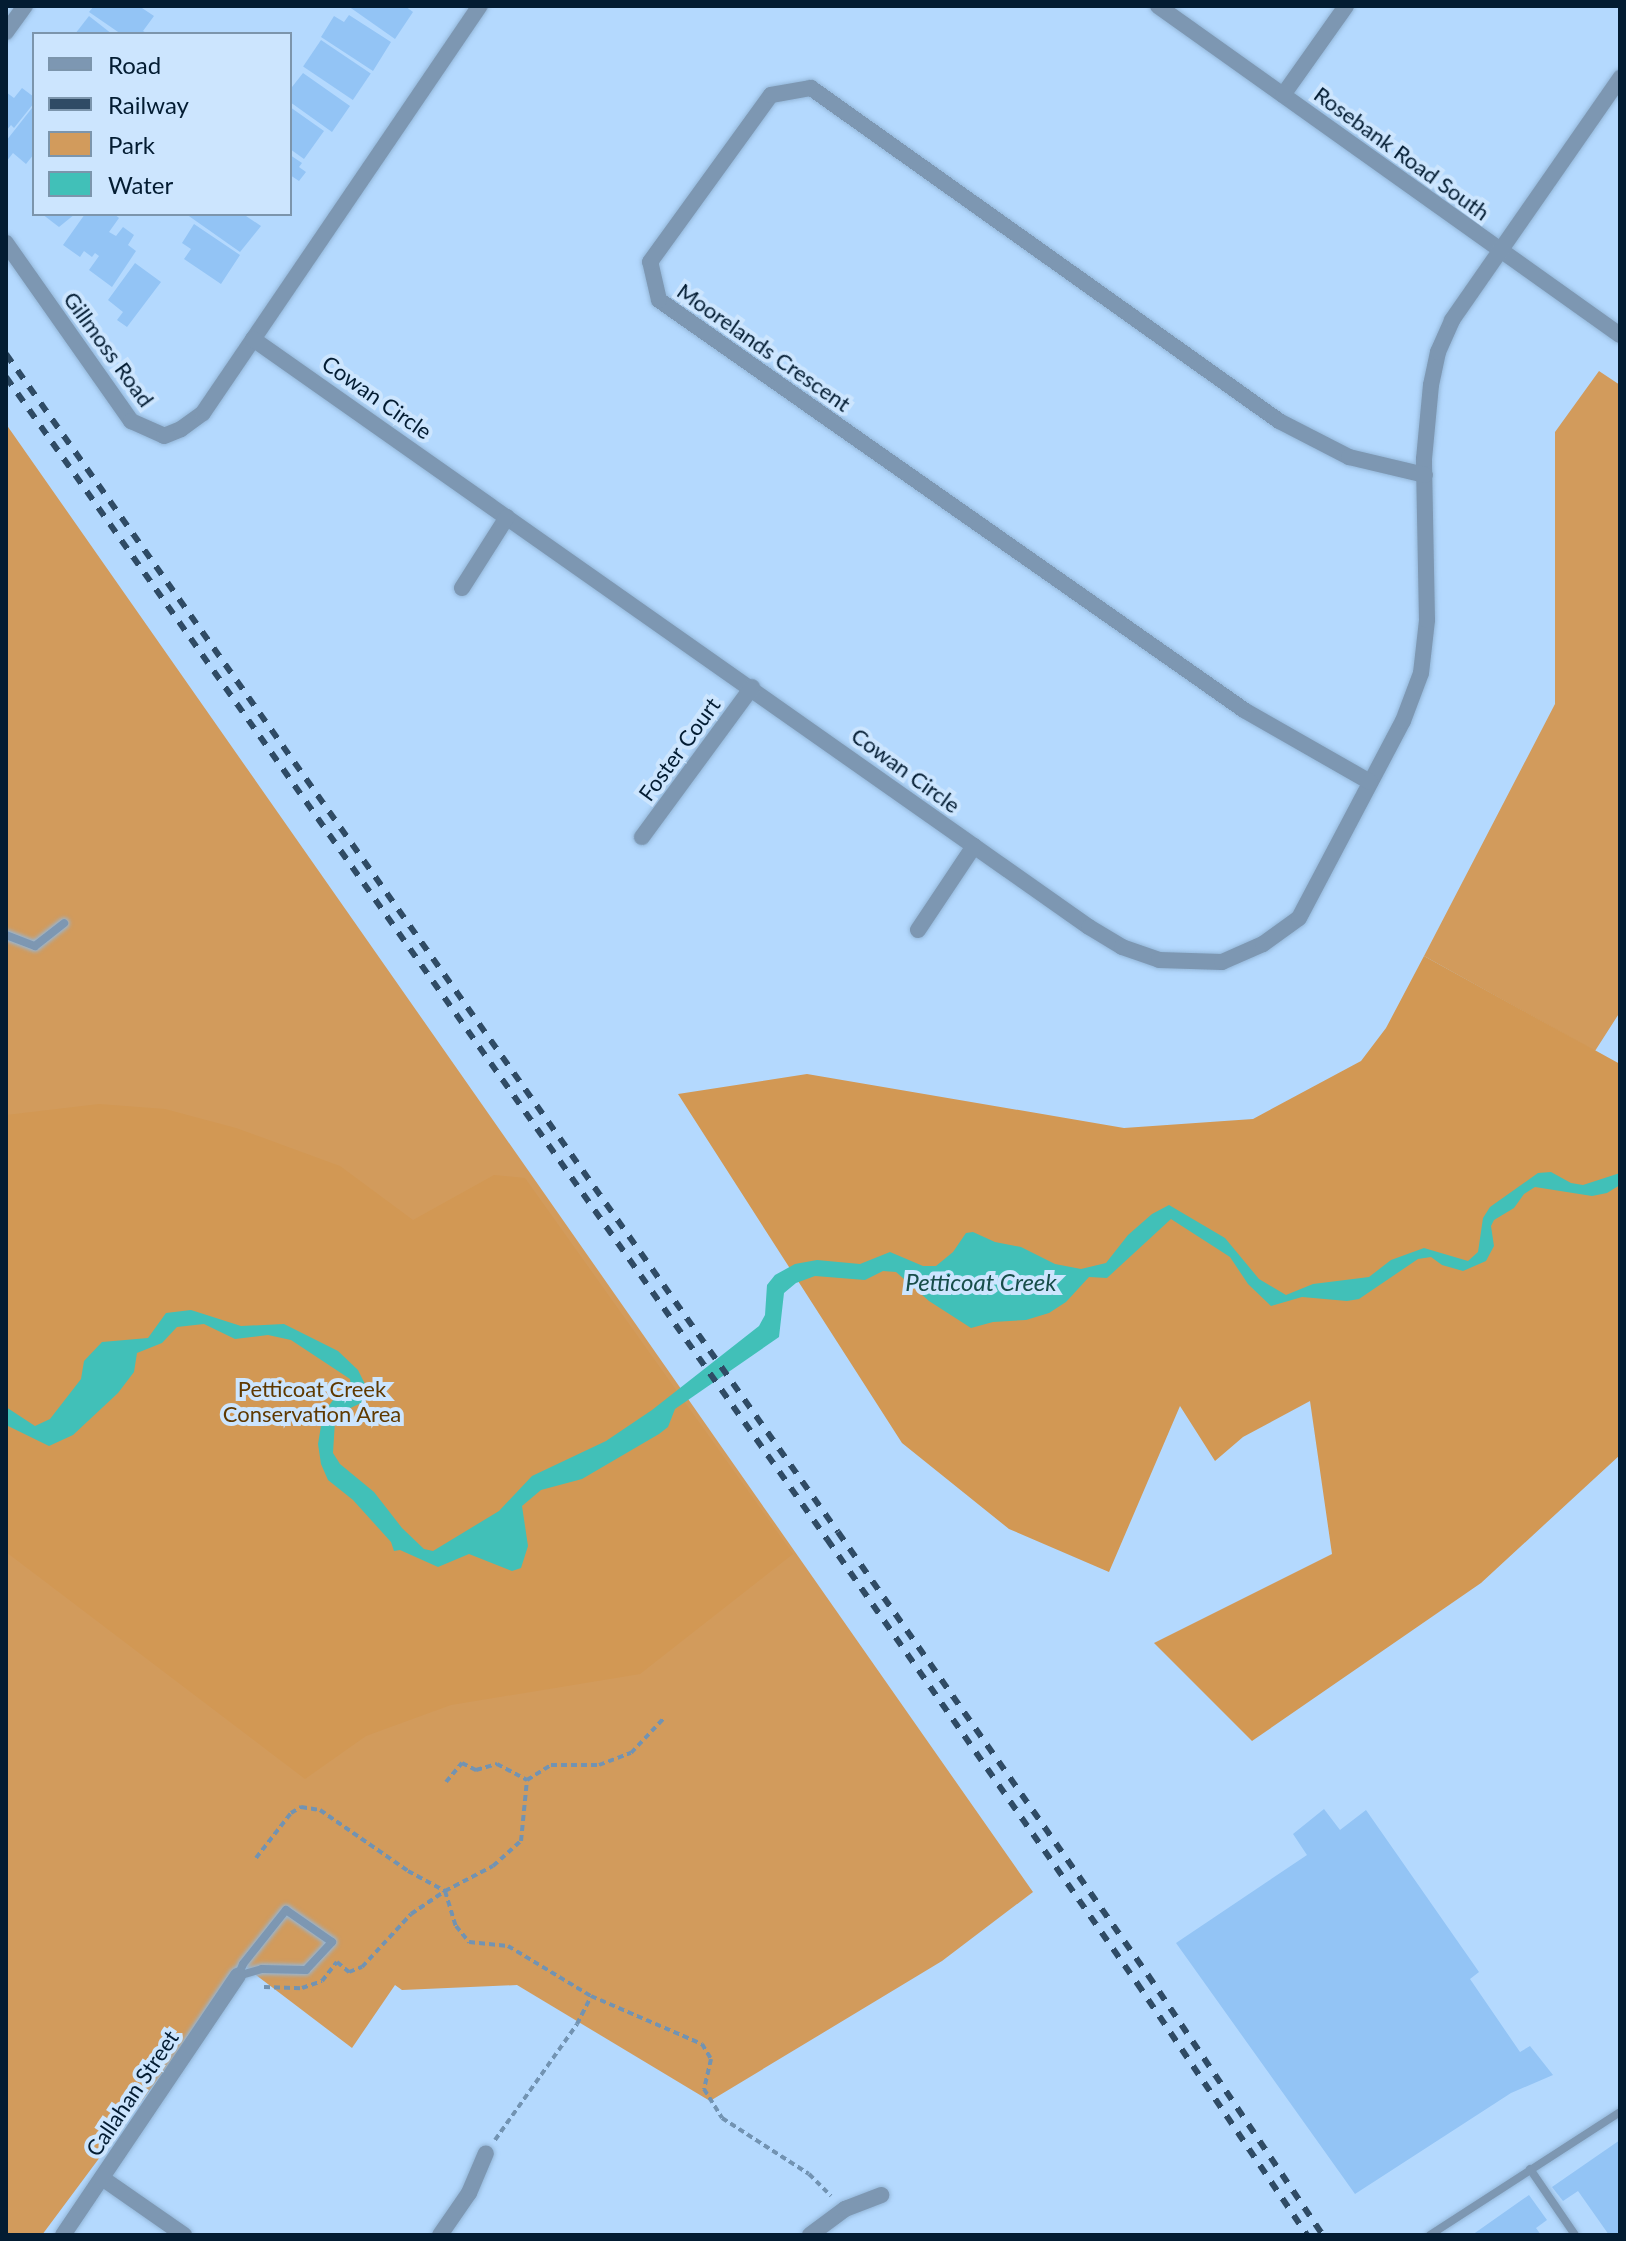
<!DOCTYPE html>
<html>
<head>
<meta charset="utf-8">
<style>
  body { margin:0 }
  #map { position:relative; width:1626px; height:2241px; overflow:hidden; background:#b4d9fe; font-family:Lato,sans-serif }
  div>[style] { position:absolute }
  .green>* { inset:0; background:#d29b5c }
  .forest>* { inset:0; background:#d29854 }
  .water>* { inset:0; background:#41c0b8 }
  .building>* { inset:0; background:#93c4f5; transform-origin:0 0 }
  .path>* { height:4px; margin-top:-2px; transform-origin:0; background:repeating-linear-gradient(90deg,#7293b2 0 6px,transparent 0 10px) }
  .roads { filter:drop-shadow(0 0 2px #94b7d9) drop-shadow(0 0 2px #94b7d9) }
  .service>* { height:8px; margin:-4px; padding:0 4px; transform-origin:4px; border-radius:4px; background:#7d97b2 }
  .minor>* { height:16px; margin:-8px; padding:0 8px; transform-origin:8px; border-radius:8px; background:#7d97b2 }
  .rail>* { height:6px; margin-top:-3px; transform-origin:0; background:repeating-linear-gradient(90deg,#2f4b65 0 10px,transparent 0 20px) }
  span { translate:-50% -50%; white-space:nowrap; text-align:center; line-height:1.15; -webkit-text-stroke:8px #cce5fe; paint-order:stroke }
  .street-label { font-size:22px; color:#031c32 }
  .park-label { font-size:22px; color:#5f3900 }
  .water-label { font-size:24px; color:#174d49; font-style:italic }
  .frame { position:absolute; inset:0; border:8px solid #031c32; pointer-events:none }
  .legend { position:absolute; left:32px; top:32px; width:260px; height:184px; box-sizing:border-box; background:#cce5fe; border:2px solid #7c95ac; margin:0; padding:10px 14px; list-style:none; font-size:24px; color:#031c32 }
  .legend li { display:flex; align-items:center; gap:16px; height:40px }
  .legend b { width:40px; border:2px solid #7c95ac }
</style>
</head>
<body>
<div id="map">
  <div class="green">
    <div style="clip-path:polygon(1599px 371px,1620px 385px,1620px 1012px,1595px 1051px,1424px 956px,1555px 704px,1555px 432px)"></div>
    <div style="clip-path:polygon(6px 424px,1033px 1892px,942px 1961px,710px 2101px,517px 1985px,402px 1990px,395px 1985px,352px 2048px,243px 1965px,42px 2235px,6px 2235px)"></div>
  </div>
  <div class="forest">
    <div style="clip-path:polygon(1424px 956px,1620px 1064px,1620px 1455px,1481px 1583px,1252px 1741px,1154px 1643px,1332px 1554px,1310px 1401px,1243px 1437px,1215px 1461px,1180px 1406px,1109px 1572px,1009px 1529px,902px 1443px,678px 1094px,807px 1074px,1124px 1128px,1253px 1119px,1361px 1061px,1386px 1028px)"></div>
    <div style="clip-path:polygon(99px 1104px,165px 1109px,236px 1128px,340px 1166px,413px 1220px,494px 1175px,525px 1178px,793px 1554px,640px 1674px,451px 1705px,366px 1736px,305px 1779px,6px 1552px,6px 1115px)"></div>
  </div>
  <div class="water">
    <div style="clip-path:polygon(1551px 1172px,1571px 1183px,1583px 1185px,1620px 1173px,1620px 1185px,1607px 1193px,1592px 1196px,1535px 1187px,1524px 1194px,1514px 1208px,1494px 1220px,1491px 1226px,1494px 1246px,1486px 1261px,1463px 1271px,1442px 1265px,1431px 1257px,1418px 1259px,1359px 1299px,1347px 1301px,1302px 1297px,1271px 1306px,1248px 1284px,1230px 1257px,1171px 1219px,1107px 1278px,1089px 1277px,1066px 1302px,1049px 1313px,1026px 1320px,993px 1322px,971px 1328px,929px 1301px,896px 1272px,883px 1271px,865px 1280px,815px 1276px,796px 1283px,784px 1293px,779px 1337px,675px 1409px,668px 1427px,659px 1434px,582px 1479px,541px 1490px,522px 1506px,528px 1546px,521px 1568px,512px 1571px,469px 1554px,438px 1567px,400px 1550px,394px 1551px,391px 1542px,353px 1500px,328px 1480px,321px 1464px,318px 1444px,323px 1414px,333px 1400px,351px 1386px,350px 1379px,291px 1340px,268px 1335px,235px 1339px,204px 1324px,177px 1327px,162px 1343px,137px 1353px,134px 1372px,118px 1393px,73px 1435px,49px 1446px,6px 1425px,6px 1407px,35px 1426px,50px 1419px,81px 1379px,84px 1361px,102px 1342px,148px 1338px,166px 1313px,191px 1310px,241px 1326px,284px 1324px,338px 1351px,358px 1370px,365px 1384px,365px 1397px,361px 1403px,340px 1413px,335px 1421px,333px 1453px,340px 1464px,374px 1492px,402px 1528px,424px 1549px,433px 1551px,499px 1511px,532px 1476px,606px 1441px,652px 1410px,759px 1326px,765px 1315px,767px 1285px,775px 1275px,795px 1264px,817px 1260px,860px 1264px,890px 1252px,923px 1266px,936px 1266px,953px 1252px,966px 1233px,973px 1232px,995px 1242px,1021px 1247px,1055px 1264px,1081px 1269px,1106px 1263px,1128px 1235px,1152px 1214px,1169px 1205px,1225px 1238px,1259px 1279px,1286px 1295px,1313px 1284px,1369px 1277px,1391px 1260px,1424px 1248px,1468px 1261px,1478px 1252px,1483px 1218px,1490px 1207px,1538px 1173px)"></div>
  </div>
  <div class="building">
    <div style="clip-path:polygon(94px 6px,139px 6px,154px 16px,143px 31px,148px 34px,121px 34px,89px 12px)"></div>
    <div style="clip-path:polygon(348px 6px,405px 6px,413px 12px,395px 39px)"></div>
    <div style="clip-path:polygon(349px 15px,391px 42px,373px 71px,321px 37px,334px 16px,344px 22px)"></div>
    <div style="clip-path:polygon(89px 16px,112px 34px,75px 34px)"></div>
    <div style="left:321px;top:40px;width:60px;height:32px;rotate:34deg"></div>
    <div style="clip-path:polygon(303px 73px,350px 106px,332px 132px,290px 102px,290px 85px,292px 87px)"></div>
    <div style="clip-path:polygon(22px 88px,34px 97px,34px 103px,14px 128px,11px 125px,6px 131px,6px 92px,14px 98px)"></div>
    <div style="clip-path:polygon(290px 107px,324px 131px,304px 159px,290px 149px)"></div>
    <div style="clip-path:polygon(32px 108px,34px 154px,26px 164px,13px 153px,6px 162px,6px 141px)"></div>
    <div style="clip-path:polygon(290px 155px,302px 163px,299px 167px,306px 172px,299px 181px,290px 175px)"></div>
    <div style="clip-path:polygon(42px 214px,75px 214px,59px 227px)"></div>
    <div style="clip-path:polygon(85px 214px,114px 214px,119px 218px,109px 232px,116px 236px,123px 227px,134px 235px,128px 245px,136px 251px,112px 287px,89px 270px,99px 256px,95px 253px,92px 257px,84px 251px,80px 257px,63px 245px)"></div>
    <div style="clip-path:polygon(186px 214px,243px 214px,261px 226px,240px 252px)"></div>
    <div style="clip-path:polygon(194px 224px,240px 255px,221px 284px,184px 259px,191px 249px,182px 243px)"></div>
    <div style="clip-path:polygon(135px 263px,161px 282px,127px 327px,117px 320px,123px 312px,108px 300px)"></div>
    <div style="clip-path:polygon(1324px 1809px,1340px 1830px,1366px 1810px,1479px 1972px,1470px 1979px,1520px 2052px,1530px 2046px,1553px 2075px,1511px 2093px,1355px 2194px,1176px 1943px,1307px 1855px,1293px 1834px)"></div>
    <div style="clip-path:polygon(1620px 2140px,1620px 2235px,1609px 2235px,1578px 2191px,1563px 2201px,1552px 2187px)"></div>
    <div style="clip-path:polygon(1529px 2195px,1547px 2220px,1536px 2228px,1541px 2235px,1472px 2235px)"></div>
  </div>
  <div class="path">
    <div style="left:446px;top:1782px;width:25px;rotate:-50deg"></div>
    <div style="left:462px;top:1763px;width:16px;rotate:27deg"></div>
    <div style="left:476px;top:1770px;width:22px;rotate:-16deg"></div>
    <div style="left:497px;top:1764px;width:34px;rotate:28deg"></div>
    <div style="left:256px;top:1858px;width:57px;rotate:-52.1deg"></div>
    <div style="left:291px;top:1813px;width:12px;rotate:-31deg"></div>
    <div style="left:301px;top:1807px;width:19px;rotate:9deg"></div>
    <div style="left:320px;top:1810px;width:107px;rotate:34.7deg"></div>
    <div style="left:408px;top:1871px;width:42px;rotate:28.4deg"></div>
    <div style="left:445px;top:1891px;width:37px;rotate:73deg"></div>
    <div style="left:456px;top:1926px;width:21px;rotate:51deg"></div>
    <div style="left:469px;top:1942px;width:39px;rotate:6deg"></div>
    <div style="left:508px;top:1946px;width:97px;rotate:31.1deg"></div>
    <div style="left:591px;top:1996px;width:121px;rotate:23.4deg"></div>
    <div style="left:702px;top:2044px;width:17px;rotate:59deg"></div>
    <div style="left:711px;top:2059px;width:31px;rotate:103deg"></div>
    <div style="left:704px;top:2089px;width:34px;rotate:58deg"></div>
    <div style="left:722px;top:2118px;width:103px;rotate:32.8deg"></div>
    <div style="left:809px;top:2174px;width:31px;rotate:45deg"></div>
    <div style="left:264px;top:1987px;width:38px;rotate:2deg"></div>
    <div style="left:302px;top:1988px;width:21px;rotate:-19deg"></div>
    <div style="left:322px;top:1981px;width:24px;rotate:-52deg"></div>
    <div style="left:337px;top:1962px;width:16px;rotate:40deg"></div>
    <div style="left:349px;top:1972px;width:14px;rotate:-21deg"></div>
    <div style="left:362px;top:1967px;width:72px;rotate:-47.2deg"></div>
    <div style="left:411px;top:1914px;width:41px;rotate:-34.1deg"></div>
    <div style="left:445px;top:1891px;width:54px;rotate:-27.5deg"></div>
    <div style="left:493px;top:1866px;width:38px;rotate:-42deg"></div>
    <div style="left:521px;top:1841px;width:61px;rotate:-84.4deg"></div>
    <div style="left:527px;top:1780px;width:28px;rotate:-32deg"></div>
    <div style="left:551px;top:1765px;width:48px"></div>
    <div style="left:599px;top:1765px;width:34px;rotate:-21deg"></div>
    <div style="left:631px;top:1753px;width:48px;rotate:-46.7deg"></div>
    <div style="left:495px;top:2140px;width:142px;rotate:-54.7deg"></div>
    <div style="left:577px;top:2024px;width:31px;rotate:-63deg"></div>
  </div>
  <div class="roads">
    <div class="service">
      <div style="left:6px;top:935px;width:31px;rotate:21deg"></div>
      <div style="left:35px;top:946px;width:37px;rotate:-38deg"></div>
      <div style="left:286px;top:1910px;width:56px;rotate:34.8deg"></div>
      <div style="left:332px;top:1942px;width:38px;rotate:133deg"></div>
      <div style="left:306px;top:1970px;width:44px;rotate:-178.7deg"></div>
      <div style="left:262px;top:1969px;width:25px;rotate:164deg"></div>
      <div style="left:238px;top:1976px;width:13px;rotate:-67deg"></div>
      <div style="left:243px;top:1964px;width:69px;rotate:-51.5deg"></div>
      <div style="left:1530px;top:2169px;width:80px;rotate:55.7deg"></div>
      <div style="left:1430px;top:2235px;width:226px;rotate:-32.9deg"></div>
    </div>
    <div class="minor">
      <div style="left:1158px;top:6px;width:567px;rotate:35.46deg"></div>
      <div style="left:6px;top:32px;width:32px;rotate:-54deg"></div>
      <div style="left:1283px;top:95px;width:109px;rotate:-54.7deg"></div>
      <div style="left:6px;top:243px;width:218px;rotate:54.9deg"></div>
      <div style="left:131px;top:421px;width:36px;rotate:24deg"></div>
      <div style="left:164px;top:436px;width:18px;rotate:-22deg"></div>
      <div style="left:181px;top:429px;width:27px;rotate:-36deg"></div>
      <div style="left:203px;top:413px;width:492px;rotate:-55.8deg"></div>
      <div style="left:253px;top:339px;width:1022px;rotate:35.12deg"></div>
      <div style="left:1089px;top:927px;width:39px;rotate:31deg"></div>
      <div style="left:1122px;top:947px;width:39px;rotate:19deg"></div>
      <div style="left:1159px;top:960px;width:63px;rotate:1.8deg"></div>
      <div style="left:1222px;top:962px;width:45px;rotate:-23.7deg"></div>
      <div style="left:1263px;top:944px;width:44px;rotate:-35.8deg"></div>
      <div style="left:1299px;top:918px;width:223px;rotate:-62.2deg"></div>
      <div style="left:1403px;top:721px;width:51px;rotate:-69.4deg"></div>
      <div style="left:1421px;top:673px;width:53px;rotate:-83.5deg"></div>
      <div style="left:1427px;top:620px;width:161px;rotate:-91.1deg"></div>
      <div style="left:1424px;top:459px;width:74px;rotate:-84.6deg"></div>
      <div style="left:1431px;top:385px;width:34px;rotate:-78deg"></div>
      <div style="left:1438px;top:352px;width:35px;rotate:-66deg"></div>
      <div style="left:1452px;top:320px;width:295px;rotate:-55.2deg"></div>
      <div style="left:462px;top:588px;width:84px;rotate:-57.6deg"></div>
      <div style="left:1370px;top:782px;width:145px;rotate:-150.3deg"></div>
      <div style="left:1244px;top:710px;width:714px;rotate:-144.98deg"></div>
      <div style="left:659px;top:300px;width:39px;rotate:-103deg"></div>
      <div style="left:650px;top:262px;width:206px;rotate:-54.1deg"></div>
      <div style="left:771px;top:95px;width:41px;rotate:-9.9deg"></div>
      <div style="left:811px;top:88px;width:574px;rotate:35.43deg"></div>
      <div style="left:1279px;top:421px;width:79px;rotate:27.2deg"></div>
      <div style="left:1349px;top:457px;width:78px;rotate:13.3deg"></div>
      <div style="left:642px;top:837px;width:186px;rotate:-53.7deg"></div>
      <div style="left:918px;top:930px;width:101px;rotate:-56.3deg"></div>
      <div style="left:102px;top:2178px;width:100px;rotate:34.8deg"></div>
      <div style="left:63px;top:2235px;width:313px;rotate:-56deg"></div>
      <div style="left:440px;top:2235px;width:51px;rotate:-55.4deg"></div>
      <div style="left:469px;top:2193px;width:43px;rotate:-67deg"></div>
      <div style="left:810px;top:2235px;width:44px;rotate:-36.6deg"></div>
      <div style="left:845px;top:2209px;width:39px;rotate:-21deg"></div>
    </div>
  </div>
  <div class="rail">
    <div style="left:6px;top:354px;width:1442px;rotate:54.77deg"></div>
    <div style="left:838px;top:1532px;width:541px;rotate:55.02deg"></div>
    <div style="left:1148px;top:1975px;width:313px;rotate:56.1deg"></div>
    <div style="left:6px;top:377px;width:1423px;rotate:54.76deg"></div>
    <div style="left:827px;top:1539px;width:542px;rotate:55.08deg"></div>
    <div style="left:1137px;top:1983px;width:304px;rotate:56deg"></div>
  </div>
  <div class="street-label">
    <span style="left:1402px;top:153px;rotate:36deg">Rosebank Road South</span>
    <span style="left:764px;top:347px;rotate:35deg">Moorelands Crescent</span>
    <span style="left:109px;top:349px;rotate:54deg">Gillmoss Road</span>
    <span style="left:377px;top:397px;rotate:35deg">Cowan Circle</span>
    <span style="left:679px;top:749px;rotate:-54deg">Foster Court</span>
    <span style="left:906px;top:770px;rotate:36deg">Cowan Circle</span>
    <span style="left:132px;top:2093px;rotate:-56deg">Callahan Street</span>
  </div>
  <div class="park-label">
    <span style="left:312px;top:1401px">Petticoat Creek<br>Conservation Area</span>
  </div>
  <div class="water-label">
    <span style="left:981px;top:1282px">Petticoat Creek</span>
  </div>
  <div class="frame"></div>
  <ul class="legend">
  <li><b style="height:10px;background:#7d97b2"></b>Road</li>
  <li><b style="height:10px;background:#2f4b65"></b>Railway</li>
  <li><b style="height:22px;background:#d29b5c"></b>Park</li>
  <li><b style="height:22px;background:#41c0b8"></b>Water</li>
  </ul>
</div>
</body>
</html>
